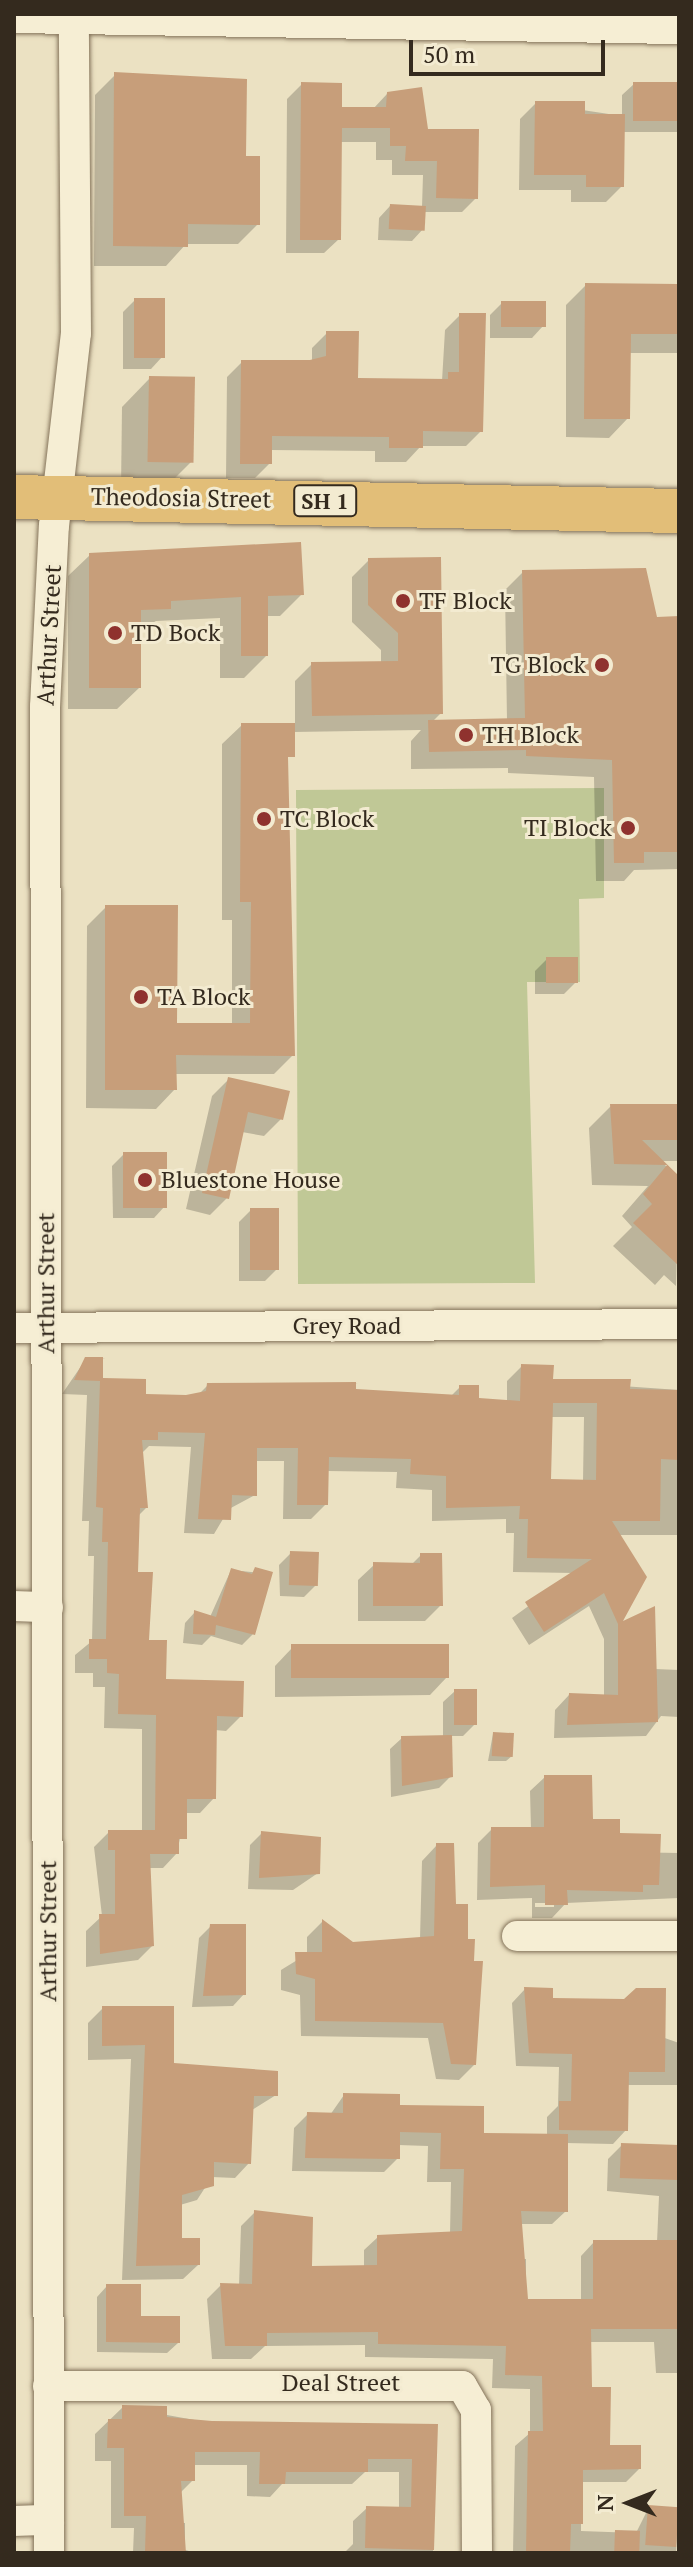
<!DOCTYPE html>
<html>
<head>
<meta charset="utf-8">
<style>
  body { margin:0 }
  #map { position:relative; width:693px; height:2567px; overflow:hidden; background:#ebe1c2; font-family:"PT Serif",serif }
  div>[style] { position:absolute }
  .green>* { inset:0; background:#c0c896 }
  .shadow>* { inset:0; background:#0003 }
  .building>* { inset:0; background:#c79e7a; transform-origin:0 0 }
  .roads { filter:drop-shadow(0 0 2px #84735a) drop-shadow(0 0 2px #84735a) }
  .minor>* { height:30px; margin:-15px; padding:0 15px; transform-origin:15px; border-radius:15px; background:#f6eed4 }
  .trunk>* { height:44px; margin:-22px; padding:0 22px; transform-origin:22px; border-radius:22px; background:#e2be78 }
  .dots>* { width:22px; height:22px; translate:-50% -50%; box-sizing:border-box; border:4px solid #f3ebd1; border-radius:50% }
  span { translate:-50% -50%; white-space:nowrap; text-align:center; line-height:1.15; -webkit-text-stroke:6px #f3ebd1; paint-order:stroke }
  .shield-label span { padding:2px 6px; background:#f3ebd1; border:2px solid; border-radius:6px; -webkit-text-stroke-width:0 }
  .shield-label { font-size:22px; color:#342a1e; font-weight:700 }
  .street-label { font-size:24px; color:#342a1e }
  .poi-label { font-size:24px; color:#342a1e }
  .left { translate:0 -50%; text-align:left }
  .right { translate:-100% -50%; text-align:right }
  .frame { position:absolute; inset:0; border:16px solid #342a1e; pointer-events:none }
  .north { position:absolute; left:589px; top:2463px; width:80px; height:80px; -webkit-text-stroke:6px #f3ebd1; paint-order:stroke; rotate:270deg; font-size:22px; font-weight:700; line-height:32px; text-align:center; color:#342a1e }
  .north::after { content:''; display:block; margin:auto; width:28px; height:36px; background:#342a1e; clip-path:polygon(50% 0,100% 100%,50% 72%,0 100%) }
  .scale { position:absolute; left:409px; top:40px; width:196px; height:36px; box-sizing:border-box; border:4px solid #342a1e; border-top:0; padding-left:10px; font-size:24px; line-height:28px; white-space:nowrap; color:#342a1e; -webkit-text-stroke:6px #f3ebd1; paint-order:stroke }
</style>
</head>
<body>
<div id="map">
  <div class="green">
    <div style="clip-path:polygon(604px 788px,604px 898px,579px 899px,580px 982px,527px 982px,535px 1283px,298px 1284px,296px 790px)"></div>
  </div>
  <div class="shadow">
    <div style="clip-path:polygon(115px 75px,244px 158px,258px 224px,238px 244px,186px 244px,166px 266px,94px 266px,95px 95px)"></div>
    <div style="clip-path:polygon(302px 84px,340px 109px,373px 109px,387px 94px,476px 198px,462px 212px,424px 212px,423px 229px,412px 241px,378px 240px,379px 218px,390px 206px,422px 207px,423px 175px,392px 175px,392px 160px,376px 160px,376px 142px,340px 142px,339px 239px,324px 253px,286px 253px,287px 99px)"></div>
    <div style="clip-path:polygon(634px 84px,679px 84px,679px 132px,623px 132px,622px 186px,606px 202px,571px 202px,571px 190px,519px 190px,520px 119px,536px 103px,622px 116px,622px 95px)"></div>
    <div style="clip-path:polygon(586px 285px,679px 286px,679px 353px,628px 353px,628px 418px,609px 438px,566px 437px,566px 305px)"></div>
    <div style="clip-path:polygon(135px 300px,162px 357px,151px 369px,123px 369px,123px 312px)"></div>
    <div style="clip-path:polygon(502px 303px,543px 326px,532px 338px,490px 338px,490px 315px)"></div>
    <div style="clip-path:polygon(460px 315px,481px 431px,466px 446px,421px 446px,406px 462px,375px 462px,375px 451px,270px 450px,270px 463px,255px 478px,226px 478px,227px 377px,242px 362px,312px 362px,312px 348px,327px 333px,356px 380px,442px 381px,445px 330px)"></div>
    <div style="clip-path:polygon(150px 378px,192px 461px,164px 489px,121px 489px,122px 407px)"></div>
    <div style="clip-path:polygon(90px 555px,302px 594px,280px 616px,266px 616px,266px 656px,244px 678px,220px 678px,220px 618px,156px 621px,139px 630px,139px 688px,117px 709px,68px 709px,68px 576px)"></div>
    <div style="clip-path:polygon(369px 560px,441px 713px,432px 722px,507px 721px,505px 590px,523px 572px,656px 619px,679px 619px,679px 869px,634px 870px,624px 881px,596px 881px,594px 777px,508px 773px,508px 768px,411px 769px,411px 741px,421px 730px,293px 732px,286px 764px,293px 1055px,274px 1074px,175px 1074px,175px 1089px,156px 1109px,86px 1108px,87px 926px,106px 907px,175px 1025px,232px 1025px,232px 920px,222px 920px,222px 744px,242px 725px,295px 725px,295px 681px,312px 664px,381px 663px,381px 650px,352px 622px,352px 577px)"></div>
    <div style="clip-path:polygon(547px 959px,576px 982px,564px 994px,535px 994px,535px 971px)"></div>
    <div style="clip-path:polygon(229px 1079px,281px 1119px,264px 1136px,242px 1132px,227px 1198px,210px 1215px,186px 1209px,212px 1096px)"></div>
    <div style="clip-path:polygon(611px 1106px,679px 1106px,679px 1161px,661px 1161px,679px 1179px,676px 1286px,664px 1275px,655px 1285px,613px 1246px,632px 1227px,622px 1216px,648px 1186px,592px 1185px,589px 1128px)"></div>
    <div style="clip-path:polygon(124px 1154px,165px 1206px,154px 1218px,113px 1218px,112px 1166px)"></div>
    <div style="clip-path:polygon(251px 1210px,277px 1269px,265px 1281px,239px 1281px,239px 1222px)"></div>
    <div style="clip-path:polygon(evenodd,86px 1359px,101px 1380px,144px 1396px,198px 1395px,208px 1385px,450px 1397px,460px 1387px,477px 1400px,507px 1402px,507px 1381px,522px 1366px,551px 1381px,679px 1390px,679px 1535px,618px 1535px,618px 1626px,655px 1669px,679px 1670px,679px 1717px,661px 1716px,646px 1736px,554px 1738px,555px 1710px,569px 1695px,604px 1697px,604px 1639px,589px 1606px,529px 1645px,512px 1618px,574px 1573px,513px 1572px,514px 1533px,506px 1533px,506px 1519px,432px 1521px,432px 1490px,396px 1488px,397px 1472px,327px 1471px,326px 1504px,311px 1519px,283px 1519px,284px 1461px,255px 1461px,255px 1495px,229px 1509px,214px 1534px,184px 1533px,191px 1447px,149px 1446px,141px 1454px,146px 1508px,137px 1517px,136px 1574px,147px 1642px,164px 1681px,241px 1716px,226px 1731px,215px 1730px,214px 1798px,200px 1813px,185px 1813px,177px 1853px,163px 1868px,149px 1868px,152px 1946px,138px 1960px,86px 1967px,86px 1931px,102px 1916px,94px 1847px,109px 1832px,142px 1832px,142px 1729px,104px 1728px,105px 1687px,93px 1687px,93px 1673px,75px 1673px,75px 1655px,92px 1641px,94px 1556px,88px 1556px,89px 1521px,82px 1521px,87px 1395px,62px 1394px,86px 1359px,551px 1417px,584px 1417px,583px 1481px,549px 1481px,551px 1417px)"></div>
    <div style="clip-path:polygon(291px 1553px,316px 1585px,304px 1597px,280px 1596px,279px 1565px)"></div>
    <div style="clip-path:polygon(421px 1555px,441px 1605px,425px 1621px,358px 1621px,358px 1580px,374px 1565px,411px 1565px)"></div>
    <div style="clip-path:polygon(231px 1570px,271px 1574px,253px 1634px,242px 1645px,211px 1636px,202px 1645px,183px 1643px,185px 1623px,195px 1612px,210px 1617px)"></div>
    <div style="clip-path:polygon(292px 1648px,447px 1677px,430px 1695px,275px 1697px,275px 1666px)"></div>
    <div style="clip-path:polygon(455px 1691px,475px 1724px,463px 1736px,450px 1736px,451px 1776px,439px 1788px,391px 1797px,390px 1749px,402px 1738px,443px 1737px,443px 1702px)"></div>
    <div style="clip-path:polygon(493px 1734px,512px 1756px,506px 1761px,488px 1761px)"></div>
    <div style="clip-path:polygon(evenodd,545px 1777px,622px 1852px,679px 1853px,679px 1898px,566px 1903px,552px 1918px,532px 1918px,532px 1898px,477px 1900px,478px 1843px,492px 1829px,531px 1829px,530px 1791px,545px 1777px,535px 1903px,554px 1903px,554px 1907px,535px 1907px,535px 1903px)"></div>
    <div style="clip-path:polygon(262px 1833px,318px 1873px,293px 1890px,248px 1889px,250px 1845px)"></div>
    <div style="clip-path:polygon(437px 1845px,454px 1906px,475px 2064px,459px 2080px,436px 2079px,428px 2038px,301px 2036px,300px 1995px,281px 1990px,281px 1970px,307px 1954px,307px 1937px,322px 1922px,353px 1944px,420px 1939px,422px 1861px)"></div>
    <div style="clip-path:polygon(211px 1926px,244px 1994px,233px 2006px,192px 2007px,199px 1938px)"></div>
    <div style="clip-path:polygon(525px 1989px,679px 2043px,679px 2085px,627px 2085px,626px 2130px,613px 2144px,566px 2143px,566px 2211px,552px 2224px,518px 2224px,518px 2259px,526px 2259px,526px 2301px,581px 2301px,581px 2256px,594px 2242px,657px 2242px,659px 2196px,607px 2191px,608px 2159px,622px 2145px,679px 2147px,679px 2373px,656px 2373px,654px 2342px,589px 2342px,590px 2389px,608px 2447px,639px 2469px,626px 2482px,581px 2482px,581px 2531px,636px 2533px,649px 2507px,679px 2509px,676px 2553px,513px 2553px,515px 2446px,530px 2433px,530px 2389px,492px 2388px,493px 2359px,365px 2357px,365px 2345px,265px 2346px,251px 2359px,212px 2359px,207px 2299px,221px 2285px,239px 2286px,241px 2226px,255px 2212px,310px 2268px,364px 2267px,364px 2250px,378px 2237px,450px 2234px,451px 2182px,427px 2182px,428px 2146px,398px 2145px,398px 2158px,384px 2172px,292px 2171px,294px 2128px,308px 2114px,330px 2115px,344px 2095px,482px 2135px,547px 2136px,547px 2117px,558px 2106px,559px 2067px,516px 2066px,512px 2003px)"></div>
    <div style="clip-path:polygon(103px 2008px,172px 2065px,276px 2095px,252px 2110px,249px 2163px,235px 2178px,212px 2177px,197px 2200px,180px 2205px,180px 2240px,198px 2265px,183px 2279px,122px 2280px,131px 2059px,88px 2060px,88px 2023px)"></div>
    <div style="clip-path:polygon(107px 2286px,139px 2318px,178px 2343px,167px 2353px,97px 2352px,97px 2297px)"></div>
    <div style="clip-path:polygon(123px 2407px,211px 2423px,436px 2426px,433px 2553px,344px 2553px,353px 2544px,353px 2521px,367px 2508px,399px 2508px,399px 2472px,365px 2472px,352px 2484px,282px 2484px,270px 2497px,247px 2496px,247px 2465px,193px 2465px,193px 2480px,179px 2494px,179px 2523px,185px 2523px,185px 2550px,197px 2553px,133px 2553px,134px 2528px,111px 2528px,111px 2461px,95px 2461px,95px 2434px)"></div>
  </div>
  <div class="building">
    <div style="clip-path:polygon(114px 72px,247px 79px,246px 156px,260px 156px,260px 225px,188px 224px,188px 247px,113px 246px)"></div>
    <div style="clip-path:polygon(301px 82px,342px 83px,342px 107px,386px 107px,387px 92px,422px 87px,428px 129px,479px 129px,478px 199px,436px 198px,437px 161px,405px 161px,406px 146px,390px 146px,390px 128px,342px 128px,341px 240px,300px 240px)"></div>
    <div style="left:633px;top:82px;width:46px;height:39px"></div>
    <div style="clip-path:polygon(535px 101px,585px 101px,585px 114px,625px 114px,624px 187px,586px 187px,586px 175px,534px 175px)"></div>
    <div style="left:390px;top:204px;width:36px;height:25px;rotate:3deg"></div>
    <div style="clip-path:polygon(585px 283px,679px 284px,679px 334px,631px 334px,630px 419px,584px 419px)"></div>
    <div style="left:134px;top:298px;width:31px;height:60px"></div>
    <div style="left:501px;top:301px;width:45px;height:26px"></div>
    <div style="clip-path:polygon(459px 313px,486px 313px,483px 432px,423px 431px,423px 448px,389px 448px,389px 437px,272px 436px,272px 464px,240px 464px,241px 360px,310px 360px,326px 356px,326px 331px,359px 331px,358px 378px,448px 379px,448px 372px,459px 372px)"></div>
    <div style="left:149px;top:376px;width:46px;height:86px;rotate:1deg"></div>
    <div style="clip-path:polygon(301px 542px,304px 595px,268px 596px,268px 656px,241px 656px,241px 597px,171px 601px,171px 609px,141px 610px,141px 688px,89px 688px,89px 553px)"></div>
    <div style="clip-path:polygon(441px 557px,443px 714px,312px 716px,311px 662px,398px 661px,398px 633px,368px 605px,368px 558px)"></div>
    <div style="clip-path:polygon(646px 568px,657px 617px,679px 616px,679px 852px,644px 852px,644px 863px,614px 863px,612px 760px,526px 756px,526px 750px,429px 752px,428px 720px,525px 718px,522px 570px)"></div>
    <div style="clip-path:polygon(241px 723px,295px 723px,295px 757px,288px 757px,295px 1056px,176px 1055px,177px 1090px,105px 1090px,105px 905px,178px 905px,177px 1023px,250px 1023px,251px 902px,240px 902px)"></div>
    <div style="left:546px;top:957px;width:32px;height:26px"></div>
    <div style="clip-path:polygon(228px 1077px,290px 1091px,283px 1120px,248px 1112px,229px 1199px,202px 1193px)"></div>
    <div style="clip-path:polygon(610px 1104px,679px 1104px,679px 1140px,642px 1140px,679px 1176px,679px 1266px,633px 1223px,652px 1204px,643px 1194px,667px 1165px,614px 1164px)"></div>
    <div style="left:123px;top:1152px;width:44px;height:56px"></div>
    <div style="left:250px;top:1208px;width:29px;height:62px"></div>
    <div style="clip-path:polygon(evenodd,85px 1357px,103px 1357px,103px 1378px,146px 1379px,146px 1394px,186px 1395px,206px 1391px,207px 1383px,356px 1382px,356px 1389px,459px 1395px,459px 1385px,479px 1385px,479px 1398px,520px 1401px,521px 1364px,554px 1365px,553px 1379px,631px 1379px,630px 1389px,679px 1390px,679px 1460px,661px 1459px,660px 1521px,612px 1521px,647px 1577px,623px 1621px,655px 1606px,658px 1722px,567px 1725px,569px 1693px,618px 1695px,618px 1624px,604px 1593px,544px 1632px,525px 1602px,592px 1559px,527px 1558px,528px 1519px,519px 1519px,520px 1506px,446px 1508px,446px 1476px,410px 1474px,411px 1459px,329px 1457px,328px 1505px,297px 1505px,298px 1448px,257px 1448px,257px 1496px,232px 1495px,231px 1520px,198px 1519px,205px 1433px,158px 1432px,158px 1440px,142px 1440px,148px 1508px,140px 1508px,138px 1572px,153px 1572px,149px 1640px,167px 1640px,166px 1679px,244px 1681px,243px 1717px,217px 1716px,216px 1799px,187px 1799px,187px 1839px,179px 1839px,179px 1854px,150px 1854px,154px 1946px,100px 1954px,99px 1914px,115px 1914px,115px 1850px,108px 1850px,108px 1830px,155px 1830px,156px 1715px,118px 1714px,119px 1674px,107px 1673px,107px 1659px,89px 1659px,89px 1639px,106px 1639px,108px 1542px,102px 1542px,103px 1508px,96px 1507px,100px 1381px,74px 1380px,85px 1357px,553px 1403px,597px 1403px,596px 1480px,551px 1479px,553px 1403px)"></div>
    <div style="left:290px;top:1551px;width:29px;height:34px;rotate:2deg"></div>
    <div style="clip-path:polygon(420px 1553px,442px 1553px,443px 1606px,373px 1606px,373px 1562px,420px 1563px)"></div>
    <div style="clip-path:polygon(255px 1567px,273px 1572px,255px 1635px,216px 1625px,215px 1635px,193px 1634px,194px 1610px,216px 1617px,231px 1568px,252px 1574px)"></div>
    <div style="left:449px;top:1644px;width:34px;height:158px;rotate:90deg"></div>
    <div style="left:454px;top:1689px;width:23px;height:36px"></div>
    <div style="left:493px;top:1732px;width:21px;height:24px;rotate:3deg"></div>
    <div style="clip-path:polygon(452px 1735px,453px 1777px,402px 1786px,401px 1736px)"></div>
    <div style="clip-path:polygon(544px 1775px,592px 1775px,593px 1819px,620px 1819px,620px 1833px,661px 1834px,659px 1885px,643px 1885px,643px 1892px,567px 1890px,568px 1905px,545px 1905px,545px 1885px,490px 1887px,491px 1827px,544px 1827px)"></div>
    <div style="clip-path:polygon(261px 1831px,321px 1837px,320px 1874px,259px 1878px)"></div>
    <div style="clip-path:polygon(436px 1843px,454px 1843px,456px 1904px,468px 1904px,468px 1939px,475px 1939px,474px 1961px,483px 1961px,476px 2065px,451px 2064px,443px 2023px,315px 2021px,315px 1979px,296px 1974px,295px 1952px,322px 1952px,322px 1919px,353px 1942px,434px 1936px)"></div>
    <div style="clip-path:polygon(210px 1924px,246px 1924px,246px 1995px,203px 1996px)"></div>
    <div style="clip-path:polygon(524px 1987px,553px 1988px,553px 1998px,624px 1999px,636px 1988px,666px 1988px,665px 2072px,629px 2072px,628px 2131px,559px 2130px,559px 2101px,571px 2101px,572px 2054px,529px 2053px)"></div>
    <div style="clip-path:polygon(102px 2006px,174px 2006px,174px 2063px,278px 2071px,278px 2096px,254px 2096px,251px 2164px,214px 2162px,214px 2186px,182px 2195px,182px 2238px,200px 2238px,200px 2265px,136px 2266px,145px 2045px,102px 2046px)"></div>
    <div style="clip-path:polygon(343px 2093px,400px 2094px,400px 2105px,484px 2106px,484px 2133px,568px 2134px,568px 2212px,521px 2211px,528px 2299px,593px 2299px,593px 2240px,679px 2240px,679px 2329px,591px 2329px,592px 2387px,611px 2387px,610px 2445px,641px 2445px,641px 2469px,583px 2470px,583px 2524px,571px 2524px,570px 2553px,526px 2553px,528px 2431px,543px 2431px,542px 2376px,505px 2375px,506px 2346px,378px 2344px,378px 2332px,267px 2333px,267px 2346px,225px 2346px,220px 2283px,252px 2284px,254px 2210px,313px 2217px,312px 2266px,377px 2265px,377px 2235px,462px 2231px,464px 2169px,440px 2169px,441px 2133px,400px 2132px,400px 2159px,305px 2158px,307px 2112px,343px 2113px)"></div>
    <div style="left:621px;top:2143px;width:58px;height:35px;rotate:2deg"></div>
    <div style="clip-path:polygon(106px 2284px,141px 2284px,141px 2316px,180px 2316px,180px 2343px,106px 2342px)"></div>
    <div style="clip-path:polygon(122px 2405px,167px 2406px,167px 2417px,212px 2421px,438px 2424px,434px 2550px,365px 2548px,366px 2506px,411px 2507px,412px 2459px,368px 2459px,368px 2472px,286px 2472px,285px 2484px,259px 2484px,260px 2452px,195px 2452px,195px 2481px,181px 2481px,186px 2553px,145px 2553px,146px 2516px,124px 2516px,124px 2448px,107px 2448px,108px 2419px,122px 2419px)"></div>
    <div style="left:648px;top:2505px;width:31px;height:40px;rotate:4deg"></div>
    <div style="left:615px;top:2530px;width:25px;height:23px;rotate:2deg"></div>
  </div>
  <div class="roads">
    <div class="minor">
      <div style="left:14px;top:18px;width:665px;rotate:0.95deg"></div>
      <div style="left:14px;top:1328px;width:665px;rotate:-0.34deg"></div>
      <div style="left:14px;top:1606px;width:34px;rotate:2deg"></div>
      <div style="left:517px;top:1936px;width:162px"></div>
      <div style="left:48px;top:2386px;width:414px"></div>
      <div style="left:462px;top:2386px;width:28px;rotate:60deg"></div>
      <div style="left:476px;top:2410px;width:143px;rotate:89.6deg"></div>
      <div style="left:14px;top:2521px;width:35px;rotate:-2deg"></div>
      <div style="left:49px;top:2553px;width:1846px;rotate:-90.12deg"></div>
      <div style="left:45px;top:707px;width:181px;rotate:-87.2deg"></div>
      <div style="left:54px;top:526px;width:194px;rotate:-83.5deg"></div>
      <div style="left:76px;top:333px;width:319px;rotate:-90.4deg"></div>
    </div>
    <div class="trunk">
      <div style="left:14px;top:497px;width:665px;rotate:1.21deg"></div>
    </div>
  </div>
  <div class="dots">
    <div style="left:403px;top:601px;background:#8f322e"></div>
    <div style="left:115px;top:633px;background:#8f322e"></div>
    <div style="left:602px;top:665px;background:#8f322e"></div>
    <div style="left:466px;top:735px;background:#8f322e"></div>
    <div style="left:264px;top:819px;background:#8f322e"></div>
    <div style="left:628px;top:828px;background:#8f322e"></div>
    <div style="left:141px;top:997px;background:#8f322e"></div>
    <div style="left:145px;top:1180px;background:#8f322e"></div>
  </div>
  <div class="shield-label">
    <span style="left:325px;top:501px">SH 1</span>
  </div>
  <div class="street-label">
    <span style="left:181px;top:498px;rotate:1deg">Theodosia Street</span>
    <span style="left:49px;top:635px;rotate:-87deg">Arthur Street</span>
    <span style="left:46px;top:1283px;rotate:-90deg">Arthur Street</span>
    <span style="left:347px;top:1326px">Grey Road</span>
    <span style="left:48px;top:1931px;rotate:-90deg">Arthur Street</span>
    <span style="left:341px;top:2383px">Deal Street</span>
  </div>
  <div class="poi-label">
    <span class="left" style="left:419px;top:601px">TF Block</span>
    <span class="left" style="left:131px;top:633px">TD Bock</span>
    <span class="right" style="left:586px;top:665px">TG Block</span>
    <span class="left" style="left:482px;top:735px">TH Block</span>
    <span class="left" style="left:280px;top:819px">TC Block</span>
    <span class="right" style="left:612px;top:828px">TI Block</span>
    <span class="left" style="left:157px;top:997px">TA Block</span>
    <span class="left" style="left:161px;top:1180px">Bluestone House</span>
  </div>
  <div class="frame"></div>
  <div class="north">N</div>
  <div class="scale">50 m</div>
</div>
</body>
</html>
